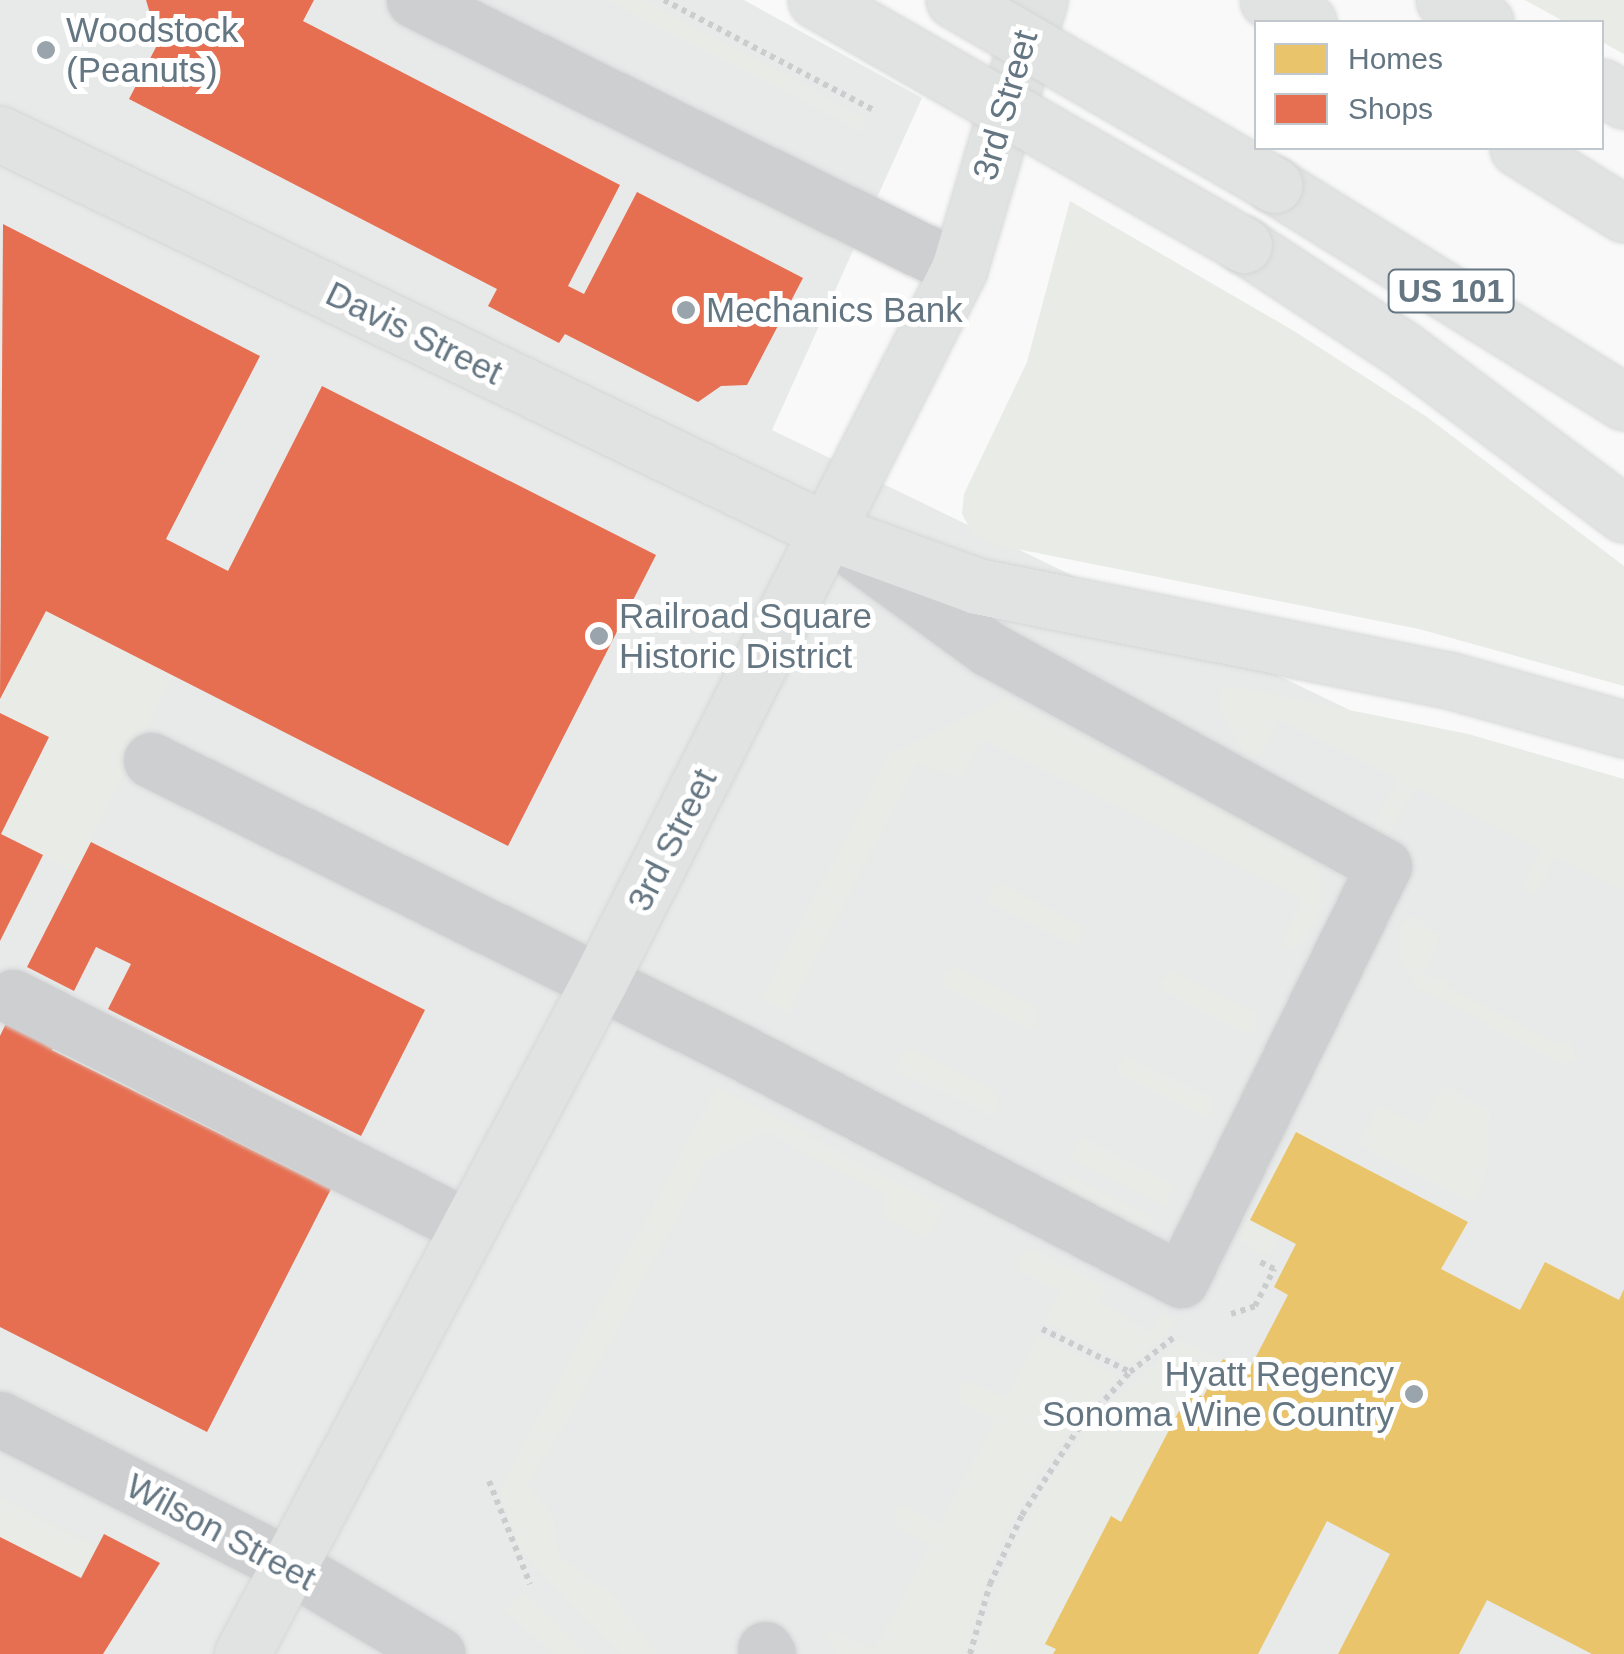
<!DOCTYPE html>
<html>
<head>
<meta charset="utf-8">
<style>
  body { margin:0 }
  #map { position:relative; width:1624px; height:1654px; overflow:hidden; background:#f9f9f9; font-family:Arial,sans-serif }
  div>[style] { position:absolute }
  .built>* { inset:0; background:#e8e9e9 }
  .green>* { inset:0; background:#e8ebe6 }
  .homes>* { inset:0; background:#e9c46a }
  .shops>* { inset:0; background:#e76f51 }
  .path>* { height:6px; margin-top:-3px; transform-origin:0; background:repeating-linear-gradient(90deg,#cbcccd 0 5px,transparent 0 10px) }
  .roads { filter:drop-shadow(0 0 2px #d5d6d7) drop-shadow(0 0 2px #d5d6d7) }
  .minor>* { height:55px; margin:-27.5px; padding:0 27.5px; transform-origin:27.5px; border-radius:27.5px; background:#cecfd0 }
  .major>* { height:55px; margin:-27.5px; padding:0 27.5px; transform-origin:27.5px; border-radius:27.5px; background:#e1e2e2 }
  .highway>* { height:55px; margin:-27.5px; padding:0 27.5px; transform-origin:27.5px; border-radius:27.5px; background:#e1e2e2 }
  .bridges { filter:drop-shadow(0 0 2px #d5d6d6) drop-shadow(0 0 2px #d5d6d6) }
  .highway-bridge>* { height:55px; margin:-27.5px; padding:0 27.5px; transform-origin:27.5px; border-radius:27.5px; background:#e1e2e2 }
  .dots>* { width:28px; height:28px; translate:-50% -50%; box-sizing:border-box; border:5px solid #fff; border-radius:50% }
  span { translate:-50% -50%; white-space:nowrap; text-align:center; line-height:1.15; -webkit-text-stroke:10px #fff; paint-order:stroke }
  .shield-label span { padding:2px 8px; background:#fff; border:2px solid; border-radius:8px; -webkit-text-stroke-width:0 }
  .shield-label { font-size:32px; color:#657683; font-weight:700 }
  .poi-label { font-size:35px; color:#657683 }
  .left { translate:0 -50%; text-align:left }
  .right { translate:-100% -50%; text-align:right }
  .street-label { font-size:35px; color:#657683 }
  .legend { position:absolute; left:1254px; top:20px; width:350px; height:130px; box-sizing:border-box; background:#fff; border:2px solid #c1c8cd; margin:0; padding:12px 18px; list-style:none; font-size:30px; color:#657683 }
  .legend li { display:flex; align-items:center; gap:20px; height:50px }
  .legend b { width:50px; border:2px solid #c1c8cd }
</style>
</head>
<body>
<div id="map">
  <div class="built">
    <div style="clip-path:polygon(0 0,744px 0,922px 98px,772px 430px,1624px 843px,1624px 1654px,0 1654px)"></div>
  </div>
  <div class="green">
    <div style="clip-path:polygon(607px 0,643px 0,864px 117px,864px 133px)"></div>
    <div style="clip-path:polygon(1525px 0,1624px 0,1624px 54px,1602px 42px,1602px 22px,1565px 22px)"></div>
    <div style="clip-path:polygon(1070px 201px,1294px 331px,1427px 417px,1624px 566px,1624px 686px,1419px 629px,992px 544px,972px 532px,962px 514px,964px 494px,1027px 362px)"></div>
    <div style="clip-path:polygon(46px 611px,173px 676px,76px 871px,1px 834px,49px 738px,0 713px,0 699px)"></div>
    <div style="clip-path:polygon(1240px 688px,1468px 734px,1624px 779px,1624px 890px,1556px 856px,1539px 891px,1531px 894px,1523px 883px,1541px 848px,1415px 787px,1383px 845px,1368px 837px,1398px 779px,1280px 720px,1260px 756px,1248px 759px,1218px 705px,1222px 689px)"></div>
    <div style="clip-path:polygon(1005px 698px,1305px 851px,1320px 874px,1322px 904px,1304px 941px,1293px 948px,1281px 943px,1302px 898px,983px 740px,960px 779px,917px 762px,788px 1013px,762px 999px,888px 755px)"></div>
    <div style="clip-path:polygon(1000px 883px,1081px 925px,1081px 942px,1071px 944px,990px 903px,987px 894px)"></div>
    <div style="clip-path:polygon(1413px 916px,1440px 937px,1423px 975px,1446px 979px,1449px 988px,1562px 1045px,1571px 1042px,1576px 1058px,1561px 1064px,1418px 987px,1401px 959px,1401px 924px)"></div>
    <div style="clip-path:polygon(956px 966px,1037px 1008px,1037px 1025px,1027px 1028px,946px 986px,942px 977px)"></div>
    <div style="clip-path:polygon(1170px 971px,1256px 1013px,1256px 1030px,1245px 1033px,1165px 991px,1161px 983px)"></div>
    <div style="clip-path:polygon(913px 1049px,995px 1092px,999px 1100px,992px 1116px,895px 1069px,904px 1052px)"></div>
    <div style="clip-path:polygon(1125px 1055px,1211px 1097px,1211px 1114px,1201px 1116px,1120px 1075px,1117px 1066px)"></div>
    <div style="clip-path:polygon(1445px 1084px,1490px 1112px,1489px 1164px,1475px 1205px,1359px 1144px,1379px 1105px,1422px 1126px)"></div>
    <div style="clip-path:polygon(717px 1087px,944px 1207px,931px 1234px,923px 1236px,880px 1213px,887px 1196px,768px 1132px,707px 1161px,569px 1418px,526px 1485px,552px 1515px,561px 1558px,614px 1596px,657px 1654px,620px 1654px,519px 1549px,499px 1491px)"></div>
    <div style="clip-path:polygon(1295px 1128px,1337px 1150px,1269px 1256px,1237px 1239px)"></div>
    <div style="clip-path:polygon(1087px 1139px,1173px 1184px,1166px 1205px,1070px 1157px,1078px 1141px)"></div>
    <div style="clip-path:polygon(1062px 1173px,1157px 1220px,1147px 1227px,1065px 1186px)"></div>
    <div style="clip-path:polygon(1034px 1249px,1106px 1287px,1099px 1303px,1151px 1332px,1162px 1316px,1177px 1318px,1169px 1333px,1130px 1365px,1045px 1322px,1060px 1292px,1016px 1268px,1022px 1251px)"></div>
    <div style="clip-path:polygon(1038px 1336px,1119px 1375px,1075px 1423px,1026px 1494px,1000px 1545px,964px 1654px,837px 1654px,825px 1636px,835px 1630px,874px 1650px,931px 1545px,894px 1524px,895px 1510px,905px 1505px,940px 1524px,995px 1420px,960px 1401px,960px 1384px,969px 1381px,1005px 1398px)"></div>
    <div style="clip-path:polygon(1181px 1340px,1223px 1359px,1203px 1397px,1189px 1391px,1121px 1522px,1110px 1517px,1045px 1643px,1056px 1649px,1053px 1654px,976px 1654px,1006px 1563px,1045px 1485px,1100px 1412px)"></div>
    <div style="clip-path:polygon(0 1499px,97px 1548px,81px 1578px,0 1537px)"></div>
    <div style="clip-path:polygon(523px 1592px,550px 1616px,586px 1654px,552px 1654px,505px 1609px)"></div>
  </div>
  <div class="homes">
    <div style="clip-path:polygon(1296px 1132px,1468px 1222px,1441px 1269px,1520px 1310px,1545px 1262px,1619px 1300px,1624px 1289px,1624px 1654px,1592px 1654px,1487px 1600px,1459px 1654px,1338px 1654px,1390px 1554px,1327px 1521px,1258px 1654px,1053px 1654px,1056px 1649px,1045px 1644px,1111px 1516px,1121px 1522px,1190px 1390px,1203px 1397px,1223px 1359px,1248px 1372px,1288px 1295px,1274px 1287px,1296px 1244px,1250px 1220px)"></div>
  </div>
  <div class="shops">
    <div style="clip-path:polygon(146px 0,314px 0,303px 21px,620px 185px,568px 286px,584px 294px,637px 192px,803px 278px,747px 385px,721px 386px,698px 402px,565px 334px,559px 343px,488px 306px,497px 289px,129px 99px,167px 26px,151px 17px)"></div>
    <div style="clip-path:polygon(3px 224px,260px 356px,166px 539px,228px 571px,322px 386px,656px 555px,508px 846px,46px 611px,0 699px)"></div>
    <div style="clip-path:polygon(0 713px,49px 737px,1px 834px,43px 855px,0 941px)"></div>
    <div style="clip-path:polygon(91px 842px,425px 1010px,361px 1136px,108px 1009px,131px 964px,96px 947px,74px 991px,27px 967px)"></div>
    <div style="clip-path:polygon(10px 1015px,57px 1039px,52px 1050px,331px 1189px,207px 1432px,0 1327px,0 1036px)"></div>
    <div style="clip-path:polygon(104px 1534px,160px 1563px,103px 1654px,0 1654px,0 1537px,81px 1578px)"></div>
  </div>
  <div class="path">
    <div style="left:664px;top:0;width:235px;rotate:27.7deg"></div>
    <div style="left:1231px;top:1314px;width:25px;rotate:-18deg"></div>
    <div style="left:1255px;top:1306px;width:42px;rotate:-62.8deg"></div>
    <div style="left:1274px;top:1269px;width:20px;rotate:-153deg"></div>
    <div style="left:1042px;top:1329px;width:98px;rotate:26deg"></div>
    <div style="left:1130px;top:1372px;width:55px;rotate:-38.3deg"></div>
    <div style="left:489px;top:1481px;width:111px;rotate:68.3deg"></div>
    <div style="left:970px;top:1654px;width:73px;rotate:-74.1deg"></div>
    <div style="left:990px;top:1584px;width:76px;rotate:-65.1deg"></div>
    <div style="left:1022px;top:1515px;width:103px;rotate:-56.9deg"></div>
    <div style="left:1078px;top:1429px;width:77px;rotate:-47.6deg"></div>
  </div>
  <div class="roads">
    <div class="minor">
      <div style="left:414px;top:0;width:608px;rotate:26.27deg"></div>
      <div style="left:151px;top:760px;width:652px;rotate:26.33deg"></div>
      <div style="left:735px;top:1049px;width:502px;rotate:27.38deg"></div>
      <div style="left:1181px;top:1280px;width:461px;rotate:-63.9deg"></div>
      <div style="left:1384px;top:866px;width:451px;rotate:-151.2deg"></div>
      <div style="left:989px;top:649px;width:175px;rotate:-144deg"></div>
      <div style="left:13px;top:997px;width:510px;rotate:26.82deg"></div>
      <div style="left:0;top:1419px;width:323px;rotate:26.9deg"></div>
      <div style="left:288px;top:1565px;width:174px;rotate:30.7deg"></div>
      <div style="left:765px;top:1649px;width:6px;rotate:59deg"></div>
    </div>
    <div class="major">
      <div style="left:0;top:134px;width:920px;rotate:25.65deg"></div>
      <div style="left:242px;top:1654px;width:761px;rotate:-62.02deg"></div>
      <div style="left:599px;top:982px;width:799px;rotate:-63.21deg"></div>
      <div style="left:959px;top:269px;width:281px;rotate:-73.4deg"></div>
    </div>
    <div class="highway">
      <div style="left:1268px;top:0;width:46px;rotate:28.8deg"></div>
      <div style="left:1444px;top:0;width:47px;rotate:28.2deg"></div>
      <div style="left:1602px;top:87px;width:26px;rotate:31deg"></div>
      <div style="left:1518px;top:148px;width:125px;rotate:31.9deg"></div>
      <div style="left:1274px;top:185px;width:412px;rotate:31.8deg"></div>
      <div style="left:1244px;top:245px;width:188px;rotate:33.3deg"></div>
      <div style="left:1401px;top:348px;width:278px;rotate:36.7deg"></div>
      <div style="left:829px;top:532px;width:158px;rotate:20deg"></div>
      <div style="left:977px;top:586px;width:480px;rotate:11.3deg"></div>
      <div style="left:1448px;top:680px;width:183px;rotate:15.6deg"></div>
    </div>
  </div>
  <div class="bridges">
    <div class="highway-bridge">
      <div style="left:816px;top:0;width:493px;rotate:29.8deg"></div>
      <div style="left:954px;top:0;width:370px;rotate:30deg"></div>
    </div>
  </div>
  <div class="dots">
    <div style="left:46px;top:50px;background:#99a4ac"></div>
    <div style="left:686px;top:310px;background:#99a4ac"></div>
    <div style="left:599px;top:636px;background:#99a4ac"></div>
    <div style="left:1414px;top:1394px;background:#99a4ac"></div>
  </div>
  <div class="shield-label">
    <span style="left:1451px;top:291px">US 101</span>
  </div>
  <div class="poi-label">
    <span class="left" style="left:66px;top:50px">Woodstock<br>(Peanuts)</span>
    <span class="left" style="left:706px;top:310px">Mechanics Bank</span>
    <span class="left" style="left:619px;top:636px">Railroad Square<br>Historic District</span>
    <span class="right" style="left:1394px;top:1394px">Hyatt Regency<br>Sonoma Wine Country</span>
  </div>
  <div class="street-label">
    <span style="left:1005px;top:105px;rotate:-74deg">3rd Street</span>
    <span style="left:414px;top:333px;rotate:26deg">Davis Street</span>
    <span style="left:672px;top:840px;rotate:-63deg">3rd Street</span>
    <span style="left:221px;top:1532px;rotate:28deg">Wilson Street</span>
  </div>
  <ul class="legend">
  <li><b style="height:28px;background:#e9c46a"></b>Homes</li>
  <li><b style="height:28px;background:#e76f51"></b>Shops</li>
  </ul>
</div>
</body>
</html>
